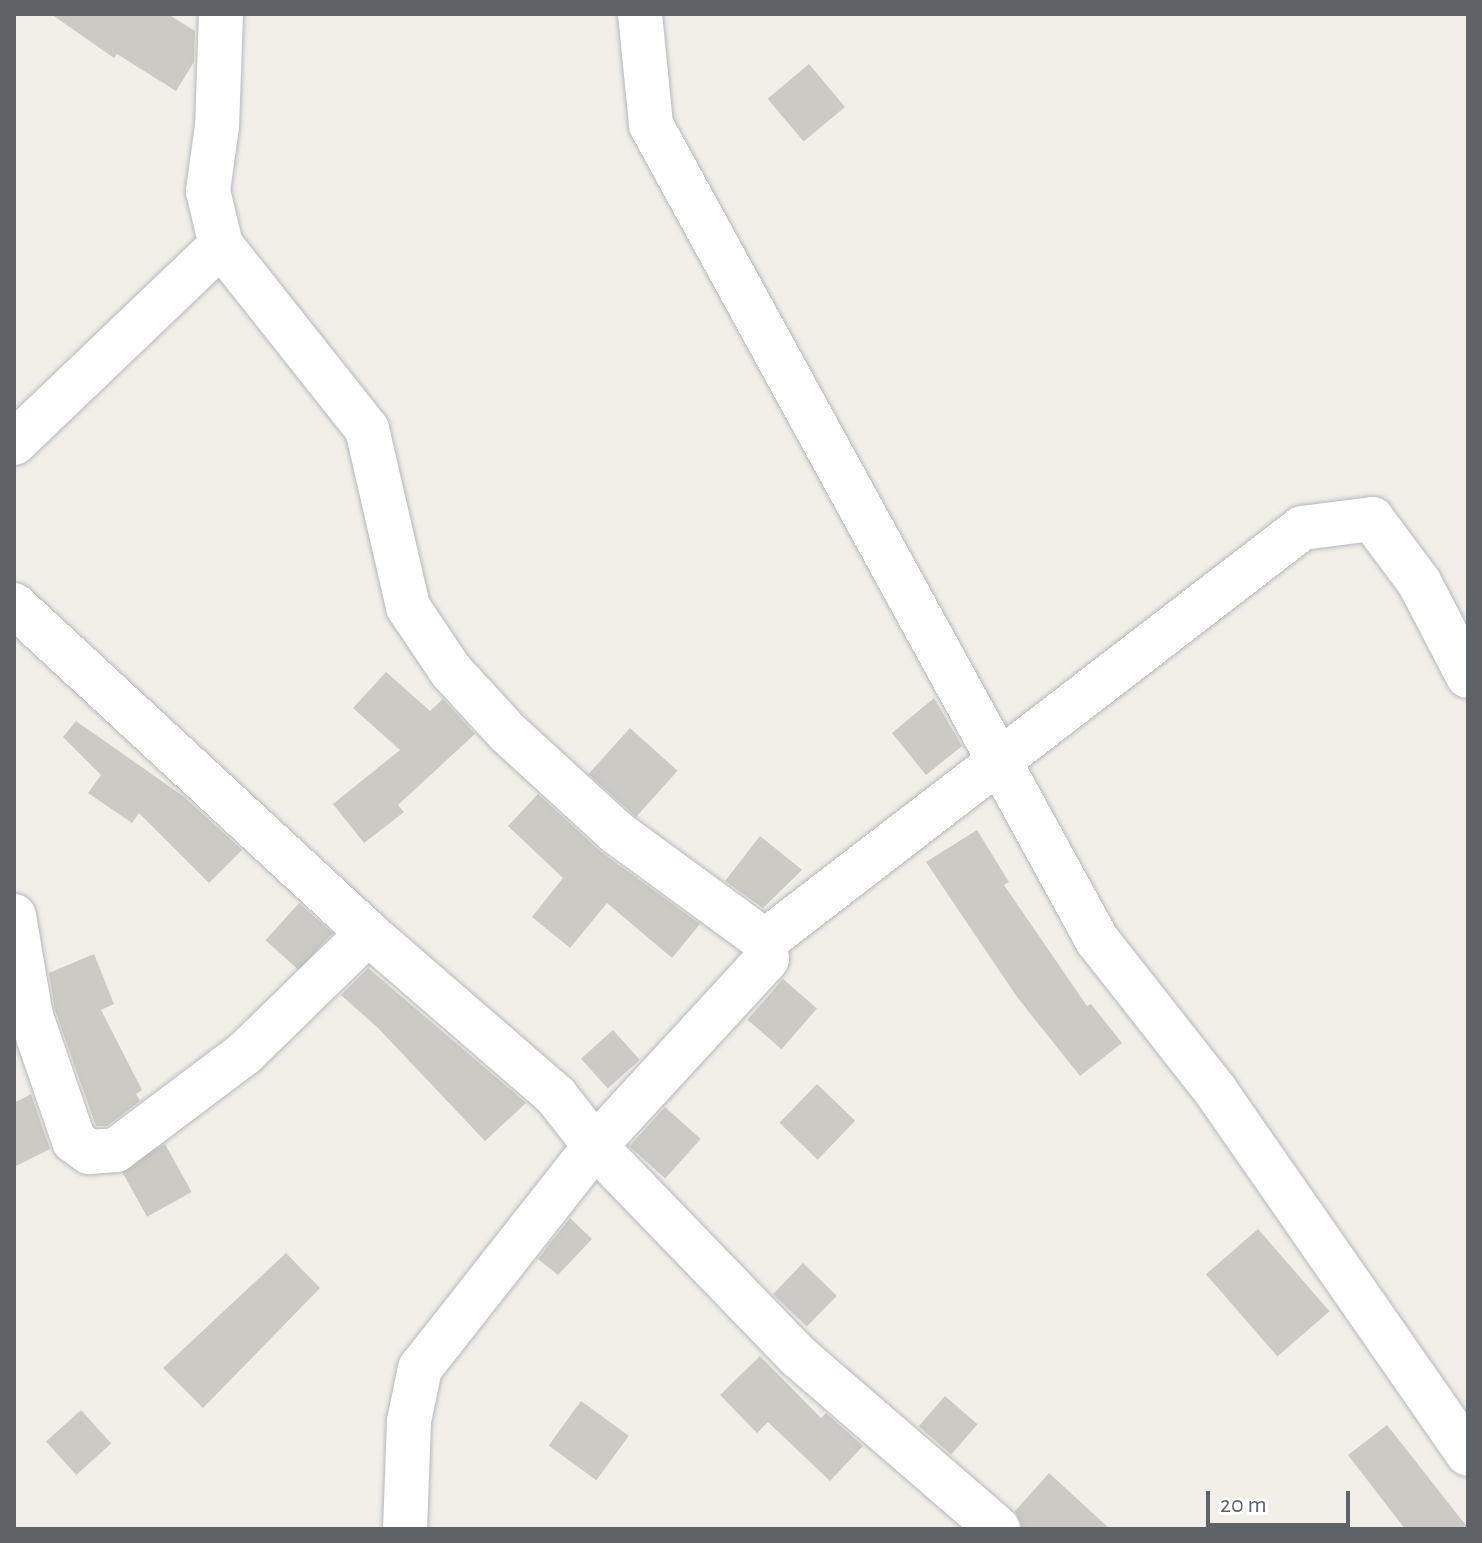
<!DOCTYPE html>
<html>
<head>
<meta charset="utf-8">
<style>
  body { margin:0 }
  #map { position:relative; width:1482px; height:1543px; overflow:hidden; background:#f1efe8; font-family:"Alegreya Sans",sans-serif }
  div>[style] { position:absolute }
  .building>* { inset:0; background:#cccac5; transform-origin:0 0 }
  .roads { filter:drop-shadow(0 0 2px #b5b8bc) drop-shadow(0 0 2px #b5b8bc) }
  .street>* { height:44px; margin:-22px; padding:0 22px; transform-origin:22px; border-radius:22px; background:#fff }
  span { translate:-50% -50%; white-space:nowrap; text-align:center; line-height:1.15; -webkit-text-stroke:6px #fff; paint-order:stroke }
  .frame { position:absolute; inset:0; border:16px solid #5f6368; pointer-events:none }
  .scale { position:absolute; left:1206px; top:1491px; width:144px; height:36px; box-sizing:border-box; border:4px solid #5f6368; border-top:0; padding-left:10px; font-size:24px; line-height:28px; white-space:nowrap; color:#5f6368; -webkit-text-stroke:6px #fff; paint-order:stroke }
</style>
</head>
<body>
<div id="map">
  <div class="building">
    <div style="clip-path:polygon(51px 14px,168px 14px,195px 31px,194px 62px,176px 91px,117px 54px,114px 58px)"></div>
    <div style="left:809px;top:64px;width:56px;height:54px;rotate:50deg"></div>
    <div style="clip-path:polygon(386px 672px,430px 711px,443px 699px,475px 734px,398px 805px,404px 812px,364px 843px,333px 804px,400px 750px,353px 708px)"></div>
    <div style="clip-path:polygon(934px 698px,962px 746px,926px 775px,892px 733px)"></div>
    <div style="clip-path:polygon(76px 721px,183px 796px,242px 850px,209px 883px,139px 813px,132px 823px,88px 793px,101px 775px,63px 737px)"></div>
    <div style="left:630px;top:728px;width:64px;height:62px;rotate:42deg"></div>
    <div style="clip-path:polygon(538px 794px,601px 852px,700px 924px,672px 958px,607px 903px,570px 948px,532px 917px,563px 878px,508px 826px)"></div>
    <div style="clip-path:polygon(977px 830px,1009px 882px,1004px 885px,1087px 1006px,1091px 1004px,1122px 1043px,1080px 1076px,1017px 997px,926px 862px)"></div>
    <div style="clip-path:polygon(760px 836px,802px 870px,763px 908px,725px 881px)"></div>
    <div style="left:299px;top:903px;width:45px;height:50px;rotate:42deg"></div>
    <div style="clip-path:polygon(94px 954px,114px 1004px,101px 1010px,142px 1090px,136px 1094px,140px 1101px,107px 1126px,96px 1126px,55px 1010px,49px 973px)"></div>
    <div style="clip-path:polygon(368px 968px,526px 1103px,485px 1141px,378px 1028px,341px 995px)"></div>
    <div style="left:783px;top:979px;width:45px;height:54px;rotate:41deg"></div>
    <div style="left:613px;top:1030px;width:40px;height:43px;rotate:48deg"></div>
    <div style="left:817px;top:1084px;width:53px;height:54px;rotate:44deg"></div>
    <div style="clip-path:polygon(31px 1094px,50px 1149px,14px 1167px,14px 1103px)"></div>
    <div style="left:665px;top:1107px;width:48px;height:53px;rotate:42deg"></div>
    <div style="left:165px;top:1144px;width:55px;height:51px;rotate:61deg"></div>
    <div style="clip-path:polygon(570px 1218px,592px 1239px,558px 1275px,538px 1259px)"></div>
    <div style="left:1258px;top:1229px;width:109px;height:69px;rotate:49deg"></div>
    <div style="clip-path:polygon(286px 1253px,320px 1288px,203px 1408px,163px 1368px)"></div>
    <div style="left:803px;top:1263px;width:47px;height:43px;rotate:44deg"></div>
    <div style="clip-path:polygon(760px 1356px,821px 1418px,826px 1413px,863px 1446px,830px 1481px,768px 1422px,757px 1433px,720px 1395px)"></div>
    <div style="left:945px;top:1396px;width:43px;height:40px;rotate:41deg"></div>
    <div style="left:581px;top:1401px;width:59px;height:55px;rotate:36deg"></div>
    <div style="left:81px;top:1410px;width:45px;height:47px;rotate:48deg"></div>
    <div style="clip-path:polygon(1387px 1425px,1468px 1528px,1468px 1529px,1405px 1529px,1348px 1455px)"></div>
    <div style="clip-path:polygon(1049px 1473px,1110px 1529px,1022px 1529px,1015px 1511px)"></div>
  </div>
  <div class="roads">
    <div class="street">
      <div style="left:221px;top:14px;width:112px;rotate:92deg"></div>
      <div style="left:217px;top:126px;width:66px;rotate:97.9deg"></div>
      <div style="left:208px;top:191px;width:56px;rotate:76.5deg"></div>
      <div style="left:221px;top:245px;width:235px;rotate:51.6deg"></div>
      <div style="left:367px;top:429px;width:183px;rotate:77deg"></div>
      <div style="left:408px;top:607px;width:77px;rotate:56.1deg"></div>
      <div style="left:451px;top:671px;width:84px;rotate:47.4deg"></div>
      <div style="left:508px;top:733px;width:147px;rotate:42.5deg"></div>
      <div style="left:616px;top:832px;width:185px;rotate:36.2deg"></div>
      <div style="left:765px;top:941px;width:18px;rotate:84deg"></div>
      <div style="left:767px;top:959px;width:254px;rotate:132.6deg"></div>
      <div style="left:595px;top:1146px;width:283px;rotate:128.2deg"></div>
      <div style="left:420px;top:1368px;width:54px;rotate:101.7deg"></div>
      <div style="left:409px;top:1421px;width:108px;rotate:92.1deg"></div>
      <div style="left:640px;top:14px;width:112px;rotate:84.3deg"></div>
      <div style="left:651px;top:125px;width:929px;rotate:61.31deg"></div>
      <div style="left:1097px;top:940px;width:191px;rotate:51.8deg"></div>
      <div style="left:1215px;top:1090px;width:443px;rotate:55.2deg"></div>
      <div style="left:14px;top:443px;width:286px;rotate:-43.7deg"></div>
      <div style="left:14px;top:605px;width:483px;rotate:42.8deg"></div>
      <div style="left:368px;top:933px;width:249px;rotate:40.9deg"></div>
      <div style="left:556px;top:1096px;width:63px;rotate:52deg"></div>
      <div style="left:595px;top:1146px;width:293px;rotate:46deg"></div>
      <div style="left:799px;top:1357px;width:263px;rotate:40.8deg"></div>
      <div style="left:14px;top:916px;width:101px;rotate:80.4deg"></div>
      <div style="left:31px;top:1016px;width:132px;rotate:71deg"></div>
      <div style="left:74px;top:1141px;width:19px;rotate:36deg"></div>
      <div style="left:89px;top:1152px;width:27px;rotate:-4deg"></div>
      <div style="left:116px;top:1150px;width:160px;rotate:-36.9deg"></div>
      <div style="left:244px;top:1054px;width:173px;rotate:-44.3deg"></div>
      <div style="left:765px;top:941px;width:677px;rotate:-37.56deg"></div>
      <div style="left:1302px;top:528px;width:71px;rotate:-7.3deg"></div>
      <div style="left:1372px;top:519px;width:79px;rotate:53.3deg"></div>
      <div style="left:1419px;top:582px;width:106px;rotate:62.5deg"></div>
    </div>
  </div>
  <div class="frame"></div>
  <div class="scale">20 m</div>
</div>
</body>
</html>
